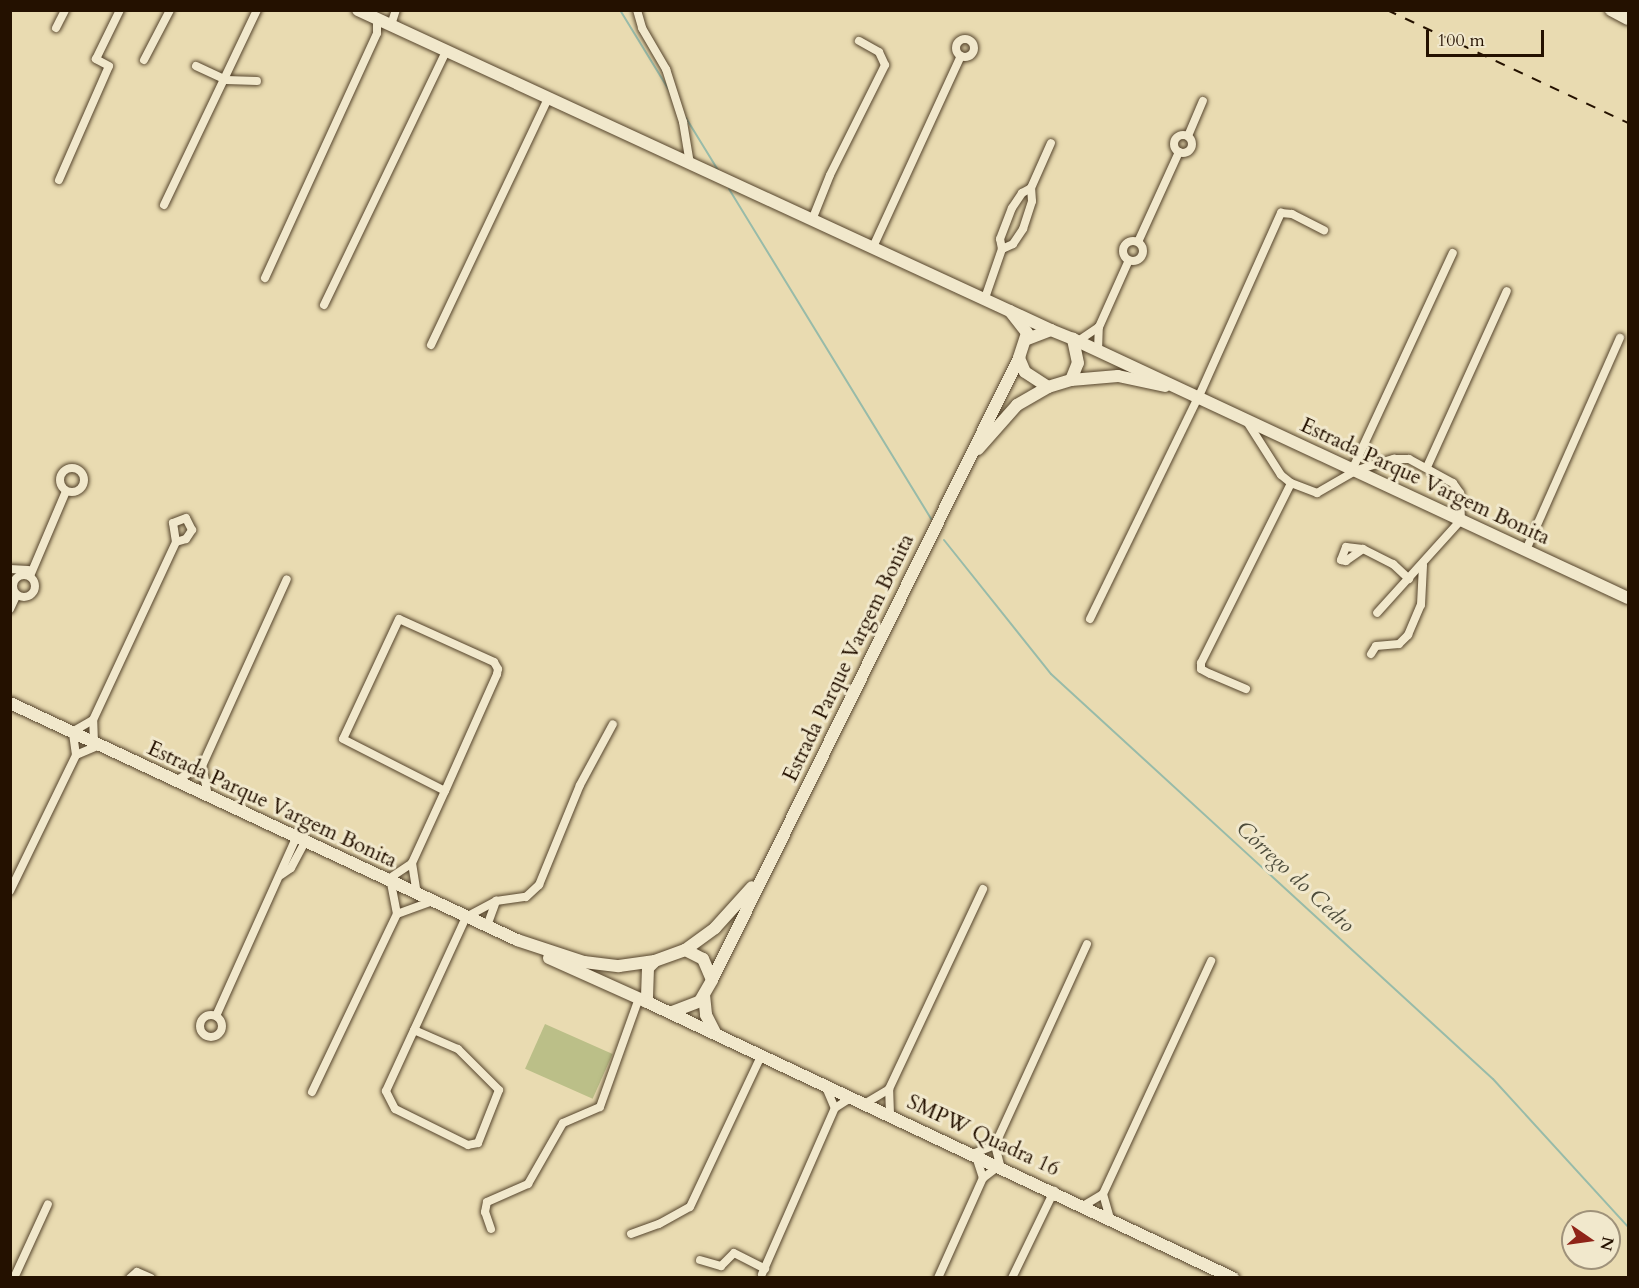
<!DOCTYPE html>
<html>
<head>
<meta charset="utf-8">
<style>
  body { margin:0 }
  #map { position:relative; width:1639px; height:1288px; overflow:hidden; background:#e9dbb1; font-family:Cardo,serif }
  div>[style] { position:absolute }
  .green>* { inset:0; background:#bbbf88; transform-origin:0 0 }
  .stream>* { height:2px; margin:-1px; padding:0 1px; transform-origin:1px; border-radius:1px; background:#98bba9 }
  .roads { filter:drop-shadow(0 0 2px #55442c) drop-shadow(0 0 2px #55442c) }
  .street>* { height:8px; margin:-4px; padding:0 4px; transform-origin:4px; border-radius:4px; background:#f1e8cc }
  .street>.ring { margin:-4px; padding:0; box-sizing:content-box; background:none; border:8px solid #f1e8cc; border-radius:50% }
  .secondary>* { height:12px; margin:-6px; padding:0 6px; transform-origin:6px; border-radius:6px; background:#f1e8cc }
  .rail>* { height:2px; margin-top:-1px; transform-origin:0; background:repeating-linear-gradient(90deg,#241100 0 10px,transparent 0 20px) }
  span { translate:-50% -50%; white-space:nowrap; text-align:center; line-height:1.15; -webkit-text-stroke:6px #f1e8cc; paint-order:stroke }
  .street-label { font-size:21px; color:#241100 }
  .water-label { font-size:22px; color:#4d4c3b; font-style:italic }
  .frame { position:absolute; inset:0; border:12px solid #241100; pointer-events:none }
  .north { position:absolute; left:1561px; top:1210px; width:60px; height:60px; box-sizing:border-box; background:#f1e8cc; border:2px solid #9f927a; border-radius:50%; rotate:103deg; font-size:16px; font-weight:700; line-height:24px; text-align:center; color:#241100 }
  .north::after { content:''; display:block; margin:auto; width:21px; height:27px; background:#8f2418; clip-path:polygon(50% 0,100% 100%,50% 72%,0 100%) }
  .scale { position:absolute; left:1426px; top:30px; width:118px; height:27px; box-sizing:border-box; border:3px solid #241100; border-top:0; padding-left:8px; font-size:18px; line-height:21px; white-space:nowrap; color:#241100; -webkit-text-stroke:4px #f1e8cc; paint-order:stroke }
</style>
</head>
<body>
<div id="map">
  <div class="green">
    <div style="left:545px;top:1024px;width:74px;height:49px;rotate:24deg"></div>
  </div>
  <div class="stream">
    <div style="left:620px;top:10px;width:94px;rotate:58.5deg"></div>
    <div style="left:686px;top:118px;width:61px;rotate:58.4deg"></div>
    <div style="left:729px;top:189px;width:387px;rotate:58.5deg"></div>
    <div style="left:944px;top:540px;width:171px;rotate:51.4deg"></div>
    <div style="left:1051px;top:674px;width:599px;rotate:42.5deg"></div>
    <div style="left:1493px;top:1079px;width:200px;rotate:47.6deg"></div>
  </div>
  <div class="roads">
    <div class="street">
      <div style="left:637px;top:10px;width:19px;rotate:74deg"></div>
      <div style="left:642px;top:28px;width:48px;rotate:59.7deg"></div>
      <div style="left:666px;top:69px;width:56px;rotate:72.2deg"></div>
      <div style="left:683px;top:122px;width:43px;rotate:80.5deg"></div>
      <div style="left:391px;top:25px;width:16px;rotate:-72deg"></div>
      <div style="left:56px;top:28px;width:20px;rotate:-63deg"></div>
      <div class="ring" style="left:956px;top:39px;width:10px;height:10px"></div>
      <div style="left:144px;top:60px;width:56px;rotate:-62.5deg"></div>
      <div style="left:196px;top:66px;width:33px;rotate:25deg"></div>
      <div style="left:226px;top:80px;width:31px;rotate:2deg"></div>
      <div class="ring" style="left:1174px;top:135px;width:10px;height:10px"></div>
      <div style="left:1188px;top:136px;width:38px;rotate:-67deg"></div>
      <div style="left:59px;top:180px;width:124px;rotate:-66.3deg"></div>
      <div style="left:109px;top:66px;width:15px;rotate:-152deg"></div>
      <div style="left:96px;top:59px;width:55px;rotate:-63.9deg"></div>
      <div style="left:164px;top:205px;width:216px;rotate:-64.5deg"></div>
      <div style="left:812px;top:220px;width:48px;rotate:-68.2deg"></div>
      <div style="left:830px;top:175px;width:123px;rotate:-63.4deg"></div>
      <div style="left:885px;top:65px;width:14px;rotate:-115deg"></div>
      <div style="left:879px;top:52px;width:23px;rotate:-151deg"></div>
      <div class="ring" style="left:1123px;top:241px;width:12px;height:12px"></div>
      <div style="left:1138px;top:242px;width:99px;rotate:-65.5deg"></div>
      <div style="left:873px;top:247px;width:210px;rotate:-65.3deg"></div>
      <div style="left:1002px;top:249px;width:10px;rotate:-101deg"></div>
      <div style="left:1000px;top:239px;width:33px;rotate:-69deg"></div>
      <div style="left:1012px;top:208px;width:18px;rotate:-56deg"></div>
      <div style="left:1022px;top:193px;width:10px;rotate:-29deg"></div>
      <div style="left:265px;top:278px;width:269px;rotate:-65.4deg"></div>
      <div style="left:377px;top:33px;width:14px;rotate:-90deg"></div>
      <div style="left:985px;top:298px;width:52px;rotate:-70.9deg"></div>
      <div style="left:1002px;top:249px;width:12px;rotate:-24deg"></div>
      <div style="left:1013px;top:244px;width:18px;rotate:-56deg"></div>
      <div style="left:1023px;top:229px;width:29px;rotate:-72deg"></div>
      <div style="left:1032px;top:201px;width:13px;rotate:-94deg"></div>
      <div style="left:1031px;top:188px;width:49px;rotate:-66deg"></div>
      <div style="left:324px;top:305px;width:281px;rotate:-64.3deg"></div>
      <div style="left:1078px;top:341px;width:25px;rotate:-34deg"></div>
      <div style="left:431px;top:345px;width:272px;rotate:-64.6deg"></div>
      <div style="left:1098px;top:351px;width:24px;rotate:-88deg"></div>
      <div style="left:1099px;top:327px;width:73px;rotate:-65.9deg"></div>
      <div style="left:1246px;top:420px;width:65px;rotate:57.5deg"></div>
      <div style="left:1281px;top:475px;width:13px;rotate:39deg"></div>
      <div style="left:1427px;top:467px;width:193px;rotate:-65.6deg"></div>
      <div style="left:1353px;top:468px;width:237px;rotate:-65.1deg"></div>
      <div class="ring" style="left:60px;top:468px;width:16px;height:16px"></div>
      <div style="left:1363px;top:549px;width:21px;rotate:145deg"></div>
      <div style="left:1346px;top:561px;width:5px;rotate:-169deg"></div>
      <div style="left:1341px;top:560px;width:14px;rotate:-69deg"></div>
      <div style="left:1346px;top:547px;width:17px;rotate:7deg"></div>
      <div style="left:1363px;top:549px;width:34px;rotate:27deg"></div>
      <div style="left:1393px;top:564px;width:22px;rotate:43deg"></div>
      <div style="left:1526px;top:550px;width:232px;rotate:-66.1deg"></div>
      <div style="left:10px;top:569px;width:18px;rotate:3deg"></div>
      <div class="ring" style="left:13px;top:575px;width:14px;height:14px"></div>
      <div style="left:30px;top:576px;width:92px;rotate:-67deg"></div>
      <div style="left:10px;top:609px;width:14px;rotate:-65deg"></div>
      <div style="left:1090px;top:619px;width:248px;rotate:-64deg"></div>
      <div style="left:1199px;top:396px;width:201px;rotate:-65.9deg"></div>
      <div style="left:1281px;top:213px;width:11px;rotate:5deg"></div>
      <div style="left:1292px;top:214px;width:36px;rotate:27deg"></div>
      <div style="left:1371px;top:654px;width:9px;rotate:-58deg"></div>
      <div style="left:1376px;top:646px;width:23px;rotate:-5deg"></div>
      <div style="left:1399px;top:644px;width:13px;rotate:-45deg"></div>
      <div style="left:1408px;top:635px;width:33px;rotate:-67deg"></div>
      <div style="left:1421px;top:605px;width:40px;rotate:-87.1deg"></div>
      <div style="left:1246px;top:689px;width:39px;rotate:-157deg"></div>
      <div style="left:1210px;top:674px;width:10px;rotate:-151deg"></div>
      <div style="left:1201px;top:669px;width:6px;rotate:-90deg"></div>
      <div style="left:1201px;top:663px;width:201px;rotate:-63.4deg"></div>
      <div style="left:1291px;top:483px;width:28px;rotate:21deg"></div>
      <div style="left:1317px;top:493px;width:46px;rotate:-29.9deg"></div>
      <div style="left:1357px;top:470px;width:39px;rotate:-17deg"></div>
      <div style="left:1394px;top:459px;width:15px"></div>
      <div style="left:1409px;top:459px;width:50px;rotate:28.6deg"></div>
      <div style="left:1453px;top:483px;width:12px;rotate:55deg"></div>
      <div style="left:1460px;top:493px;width:27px;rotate:88deg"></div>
      <div style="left:1461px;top:520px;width:125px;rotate:132.1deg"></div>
      <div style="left:72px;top:732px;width:24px;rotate:-30deg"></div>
      <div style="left:94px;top:743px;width:23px;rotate:-92deg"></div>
      <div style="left:93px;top:720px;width:196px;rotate:-65deg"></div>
      <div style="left:176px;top:542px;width:10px;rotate:-17deg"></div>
      <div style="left:186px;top:539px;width:11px;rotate:-56deg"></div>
      <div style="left:192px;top:530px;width:13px;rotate:-117deg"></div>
      <div style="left:186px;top:518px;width:14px;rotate:159deg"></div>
      <div style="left:173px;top:523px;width:19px;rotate:81deg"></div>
      <div style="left:76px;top:755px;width:25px;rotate:-23deg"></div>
      <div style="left:175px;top:781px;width:31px;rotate:-29deg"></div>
      <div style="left:208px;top:796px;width:31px;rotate:-101deg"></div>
      <div style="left:202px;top:766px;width:205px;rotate:-65.6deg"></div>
      <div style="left:412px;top:863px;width:31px;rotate:81deg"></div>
      <div style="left:281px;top:875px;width:12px;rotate:-35deg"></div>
      <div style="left:291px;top:868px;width:30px;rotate:-62deg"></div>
      <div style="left:387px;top:880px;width:30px;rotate:-34deg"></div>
      <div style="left:412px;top:863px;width:79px;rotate:-65.4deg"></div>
      <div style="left:445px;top:791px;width:128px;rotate:-66deg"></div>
      <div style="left:497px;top:674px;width:5px;rotate:-79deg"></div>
      <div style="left:498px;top:669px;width:8px;rotate:-120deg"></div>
      <div style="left:494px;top:662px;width:104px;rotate:-155.6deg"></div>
      <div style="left:399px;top:619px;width:132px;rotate:115deg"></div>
      <div style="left:343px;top:739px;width:114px;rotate:27deg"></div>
      <div style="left:10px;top:891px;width:151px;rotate:-64.1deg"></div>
      <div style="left:76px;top:755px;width:21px;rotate:-98deg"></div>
      <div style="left:397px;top:914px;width:38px;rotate:-20deg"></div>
      <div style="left:487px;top:926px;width:27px;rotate:-70deg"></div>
      <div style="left:496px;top:901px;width:30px;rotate:-8deg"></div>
      <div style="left:526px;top:897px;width:18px;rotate:-43deg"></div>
      <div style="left:539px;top:885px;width:108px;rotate:-67.7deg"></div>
      <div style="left:580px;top:785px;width:69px;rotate:-61.6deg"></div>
      <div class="ring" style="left:200px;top:1015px;width:14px;height:14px"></div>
      <div style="left:216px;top:1016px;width:195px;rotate:-65.8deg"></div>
      <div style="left:414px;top:1030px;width:48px;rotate:23.4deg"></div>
      <div style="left:458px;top:1049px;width:58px;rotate:45deg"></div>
      <div style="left:499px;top:1090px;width:57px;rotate:111.6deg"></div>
      <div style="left:478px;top:1143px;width:10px;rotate:169deg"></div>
      <div style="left:468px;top:1145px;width:81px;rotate:-153.7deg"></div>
      <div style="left:395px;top:1109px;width:20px;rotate:-117deg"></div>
      <div style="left:386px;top:1091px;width:192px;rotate:-65.3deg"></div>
      <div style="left:466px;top:917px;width:34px;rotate:-28deg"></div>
      <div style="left:825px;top:1085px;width:25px;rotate:67deg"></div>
      <div style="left:312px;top:1092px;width:197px;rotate:-64.5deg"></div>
      <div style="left:397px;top:914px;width:33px;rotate:-101deg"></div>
      <div style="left:866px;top:1103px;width:27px;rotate:-31deg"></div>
      <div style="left:890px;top:1114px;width:25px;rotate:-92deg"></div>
      <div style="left:889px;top:1089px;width:221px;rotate:-64.8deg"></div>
      <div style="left:983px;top:1178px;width:26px;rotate:-108deg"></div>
      <div style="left:975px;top:1153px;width:22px;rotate:-22deg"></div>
      <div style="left:1103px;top:1194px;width:25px;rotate:74deg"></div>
      <div style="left:1083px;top:1206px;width:23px;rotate:-31deg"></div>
      <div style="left:1103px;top:1194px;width:257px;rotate:-65.1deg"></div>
      <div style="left:491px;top:1229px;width:18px;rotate:-109deg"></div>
      <div style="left:485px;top:1212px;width:10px;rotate:-79deg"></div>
      <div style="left:487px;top:1202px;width:45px;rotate:-23.7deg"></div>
      <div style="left:528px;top:1184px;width:70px;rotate:-60.2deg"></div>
      <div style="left:563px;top:1123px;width:40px;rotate:-23.4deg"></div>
      <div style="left:600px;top:1107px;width:116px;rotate:-70.3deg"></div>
      <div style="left:631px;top:1234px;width:30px;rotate:-20deg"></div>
      <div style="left:659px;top:1224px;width:35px;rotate:-29deg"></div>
      <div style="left:690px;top:1207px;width:169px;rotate:-64.8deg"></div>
      <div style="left:700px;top:1260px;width:22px;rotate:16deg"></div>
      <div style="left:721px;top:1266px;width:18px;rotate:-45deg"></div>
      <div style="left:734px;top:1253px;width:35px;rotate:27deg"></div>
      <div style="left:762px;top:1274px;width:181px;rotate:-66.3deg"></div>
      <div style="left:835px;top:1108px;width:20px;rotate:-33deg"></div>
      <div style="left:14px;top:1278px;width:81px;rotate:-65.3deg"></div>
      <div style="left:130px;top:1278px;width:9px;rotate:-41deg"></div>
      <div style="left:137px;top:1272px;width:15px;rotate:23deg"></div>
      <div style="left:938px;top:1278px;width:110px;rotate:-65.8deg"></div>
      <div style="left:983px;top:1178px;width:21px;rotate:-37deg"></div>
      <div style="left:1000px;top:1165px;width:21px;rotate:-104deg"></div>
      <div style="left:995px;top:1145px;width:221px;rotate:-65.4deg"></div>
      <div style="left:1012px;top:1278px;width:97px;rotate:-64.2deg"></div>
    </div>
    <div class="secondary">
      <div style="left:358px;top:10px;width:763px;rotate:24.79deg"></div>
      <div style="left:1611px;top:10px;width:19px;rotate:28deg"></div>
      <div style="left:1010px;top:311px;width:28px;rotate:52deg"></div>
      <div style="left:1027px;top:333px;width:26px;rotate:108deg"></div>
      <div style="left:1019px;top:358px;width:15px;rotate:67deg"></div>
      <div style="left:1025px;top:372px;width:27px;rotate:33deg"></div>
      <div style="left:1048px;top:387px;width:24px;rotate:-17deg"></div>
      <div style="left:1071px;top:380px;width:18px;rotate:-68deg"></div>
      <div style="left:1078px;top:363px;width:25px;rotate:-102deg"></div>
      <div style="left:1073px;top:339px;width:24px;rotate:-158deg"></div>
      <div style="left:1051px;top:330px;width:25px;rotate:159deg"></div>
      <div style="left:1073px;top:339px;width:612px;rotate:25.02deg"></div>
      <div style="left:1071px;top:380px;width:47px;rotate:-4.9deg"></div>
      <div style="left:1118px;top:376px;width:48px;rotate:12deg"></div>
      <div style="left:978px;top:449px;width:59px;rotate:-48.4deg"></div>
      <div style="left:1017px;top:405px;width:36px;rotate:-30deg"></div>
      <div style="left:10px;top:703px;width:560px;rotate:25.05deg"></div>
      <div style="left:517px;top:940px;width:71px;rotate:18.2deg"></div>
      <div style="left:584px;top:962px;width:35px;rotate:7deg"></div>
      <div style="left:619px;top:966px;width:36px;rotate:-8deg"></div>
      <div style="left:685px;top:950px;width:37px;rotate:-36deg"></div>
      <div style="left:715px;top:928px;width:55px;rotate:-47.9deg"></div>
      <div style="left:549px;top:958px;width:107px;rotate:24.2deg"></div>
      <div style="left:712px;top:980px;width:694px;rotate:-63.73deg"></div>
      <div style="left:704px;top:995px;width:20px;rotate:84deg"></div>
      <div style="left:706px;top:1015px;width:20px;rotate:63deg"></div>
      <div style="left:672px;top:1012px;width:30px;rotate:-21deg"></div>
      <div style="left:700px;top:1001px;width:24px;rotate:-60deg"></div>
      <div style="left:712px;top:980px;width:23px;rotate:-113deg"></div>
      <div style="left:703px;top:959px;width:20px;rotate:-153deg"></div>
      <div style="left:685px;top:950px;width:32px;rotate:160deg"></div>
      <div style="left:655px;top:961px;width:10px;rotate:135deg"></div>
      <div style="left:648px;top:968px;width:34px;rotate:92deg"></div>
      <div style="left:647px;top:1002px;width:648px;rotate:25.22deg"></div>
    </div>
  </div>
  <div class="rail">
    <div style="left:1387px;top:10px;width:266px;rotate:25.1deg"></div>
  </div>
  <div class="street-label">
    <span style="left:1425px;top:482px;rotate:25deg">Estrada Parque Vargem Bonita</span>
    <span style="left:849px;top:658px;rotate:-64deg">Estrada Parque Vargem Bonita</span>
    <span style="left:272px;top:805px;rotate:25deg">Estrada Parque Vargem Bonita</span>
    <span style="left:983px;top:1136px;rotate:25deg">SMPW Quadra 16</span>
  </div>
  <div class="water-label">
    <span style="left:1295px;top:877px;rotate:43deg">Córrego do Cedro</span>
  </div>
  <div class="frame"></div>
  <div class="north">N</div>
  <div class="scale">100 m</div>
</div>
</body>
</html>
